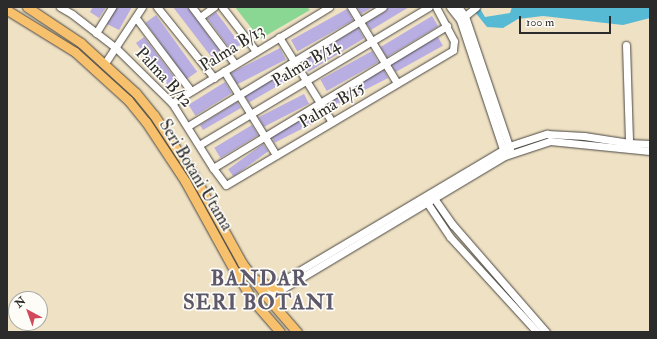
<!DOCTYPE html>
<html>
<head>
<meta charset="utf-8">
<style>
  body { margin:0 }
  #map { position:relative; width:657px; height:339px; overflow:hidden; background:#efe1c3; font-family:"IM FELL Double Pica",serif }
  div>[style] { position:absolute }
  .green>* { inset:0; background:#8ad794 }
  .water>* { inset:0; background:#57bad5 }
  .building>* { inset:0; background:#b9aee1; transform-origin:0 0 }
  .roads { filter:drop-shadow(0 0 1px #484642) drop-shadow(0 0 1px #484642) }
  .minor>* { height:7px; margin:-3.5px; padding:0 3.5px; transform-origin:3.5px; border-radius:3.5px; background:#fff }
  .major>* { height:9px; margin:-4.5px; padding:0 4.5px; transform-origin:4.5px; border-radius:4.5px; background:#f7c06c }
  span { translate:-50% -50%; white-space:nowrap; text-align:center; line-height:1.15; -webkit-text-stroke:3.5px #fdfcf7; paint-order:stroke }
  .street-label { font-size:17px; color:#2b2b2b }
  .district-label { font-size:21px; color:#5d596b; font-weight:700; letter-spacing:1px }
  .frame { position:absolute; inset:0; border:8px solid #2b2b2b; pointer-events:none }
  .north { position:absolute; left:8px; top:291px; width:40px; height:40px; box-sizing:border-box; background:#fdfcf7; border:1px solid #a9a8a5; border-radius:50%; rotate:319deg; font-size:11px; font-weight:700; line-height:16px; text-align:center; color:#2b2b2b }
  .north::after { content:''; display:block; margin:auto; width:14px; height:18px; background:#d1495b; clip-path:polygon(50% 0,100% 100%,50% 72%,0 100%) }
  .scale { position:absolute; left:519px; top:16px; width:92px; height:18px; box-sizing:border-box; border:2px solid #2b2b2b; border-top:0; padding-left:5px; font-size:12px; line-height:14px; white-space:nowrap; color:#2b2b2b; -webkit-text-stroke:3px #fdfcf7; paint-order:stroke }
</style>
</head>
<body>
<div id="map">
  <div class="green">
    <div style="clip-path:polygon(235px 7px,307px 7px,310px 10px,260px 39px)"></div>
  </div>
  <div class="water">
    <div style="clip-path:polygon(471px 7px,479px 7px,485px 17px,510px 13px,512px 7px,650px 7px,650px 18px,623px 25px,543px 16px,518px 19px,503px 28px,487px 27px)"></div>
  </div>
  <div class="building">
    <div style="clip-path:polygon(93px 7px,106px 7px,99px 18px,90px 12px)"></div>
    <div style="clip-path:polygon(117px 7px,132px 7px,119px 30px,107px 24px)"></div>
    <div style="clip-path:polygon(173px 7px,187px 7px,224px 57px,216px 63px)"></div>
    <div style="clip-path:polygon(357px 7px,373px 7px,361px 14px)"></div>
    <div style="clip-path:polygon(388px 7px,409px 7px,371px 30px,366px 23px,386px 11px)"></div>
    <div style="left:347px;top:9px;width:13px;height:64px;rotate:61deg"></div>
    <div style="left:216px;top:12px;width:41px;height:11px;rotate:53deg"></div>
    <div style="left:156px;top:15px;width:70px;height:13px;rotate:54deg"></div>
    <div style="left:432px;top:16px;width:12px;height:60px;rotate:59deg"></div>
    <div style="left:358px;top:28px;width:12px;height:65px;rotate:59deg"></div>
    <div style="left:144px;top:37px;width:58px;height:10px;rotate:53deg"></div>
    <div style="left:438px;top:37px;width:10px;height:54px;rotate:61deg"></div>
    <div style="left:280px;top:48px;width:13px;height:55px;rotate:63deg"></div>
    <div style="left:372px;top:51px;width:13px;height:59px;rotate:61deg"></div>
    <div style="left:291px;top:69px;width:8px;height:53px;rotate:60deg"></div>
    <div style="left:384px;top:70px;width:9px;height:60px;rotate:63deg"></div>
    <div style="left:225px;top:82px;width:13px;height:43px;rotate:58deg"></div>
    <div style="left:304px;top:94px;width:11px;height:51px;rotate:63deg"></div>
    <div style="clip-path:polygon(237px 102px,241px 108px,203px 130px,200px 125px)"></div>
    <div style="left:315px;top:112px;width:9px;height:50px;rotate:63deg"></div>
    <div style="left:252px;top:125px;width:12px;height:44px;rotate:59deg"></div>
    <div style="left:263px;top:144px;width:9px;height:43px;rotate:54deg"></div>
  </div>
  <div class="roads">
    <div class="minor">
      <div style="left:60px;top:7px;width:14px;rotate:30deg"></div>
      <div style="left:72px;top:14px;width:56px;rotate:37.7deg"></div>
      <div style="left:116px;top:48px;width:78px;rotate:44.5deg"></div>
      <div style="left:172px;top:103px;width:77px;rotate:57.8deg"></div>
      <div style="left:213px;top:168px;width:21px;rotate:53deg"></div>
      <div style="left:226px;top:185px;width:264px;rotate:-30.7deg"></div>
      <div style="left:453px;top:50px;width:9px;rotate:-84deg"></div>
      <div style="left:454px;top:41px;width:38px;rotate:-118deg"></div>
      <div style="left:157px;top:7px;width:91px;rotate:51.2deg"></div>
      <div style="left:192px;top:7px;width:71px;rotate:53deg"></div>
      <div style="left:222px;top:7px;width:56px;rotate:52.3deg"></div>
      <div style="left:351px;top:7px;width:89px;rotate:58.8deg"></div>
      <div style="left:450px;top:7px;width:16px;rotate:52deg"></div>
      <div style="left:460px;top:20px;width:139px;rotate:71.6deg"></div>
      <div style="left:458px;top:7px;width:11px;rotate:52deg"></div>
      <div style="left:465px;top:16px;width:140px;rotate:71.3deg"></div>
      <div style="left:465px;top:16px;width:14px;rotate:-39deg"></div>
      <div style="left:200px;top:17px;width:17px;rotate:-36deg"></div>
      <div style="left:136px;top:18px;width:91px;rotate:53deg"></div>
      <div style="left:96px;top:33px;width:31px;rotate:-58deg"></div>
      <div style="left:279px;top:37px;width:100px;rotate:58.1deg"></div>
      <div style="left:626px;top:45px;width:98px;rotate:88.2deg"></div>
      <div style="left:105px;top:63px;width:67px;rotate:-56.5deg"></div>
      <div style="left:224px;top:71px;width:99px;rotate:58.2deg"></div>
      <div style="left:172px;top:103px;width:184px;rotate:-31.4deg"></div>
      <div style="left:188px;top:126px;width:228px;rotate:-31.4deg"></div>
      <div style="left:199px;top:145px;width:268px;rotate:-31deg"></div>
      <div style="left:213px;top:168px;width:274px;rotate:-31.3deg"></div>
      <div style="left:431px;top:194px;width:38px;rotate:55deg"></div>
      <div style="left:453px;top:225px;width:142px;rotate:49deg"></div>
      <div style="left:424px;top:198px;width:47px;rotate:56.3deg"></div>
      <div style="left:450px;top:237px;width:129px;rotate:47.5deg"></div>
      <div style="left:265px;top:295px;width:11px;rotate:-49deg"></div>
      <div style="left:272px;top:287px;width:276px;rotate:-30.7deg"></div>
      <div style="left:509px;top:146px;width:40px;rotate:-18deg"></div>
      <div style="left:547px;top:134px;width:37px;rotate:3deg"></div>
      <div style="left:584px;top:136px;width:46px;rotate:8.8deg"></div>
      <div style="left:629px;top:143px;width:21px;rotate:3deg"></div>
      <div style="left:265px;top:295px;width:15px;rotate:-16deg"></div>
      <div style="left:279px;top:291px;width:263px;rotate:-30.9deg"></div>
      <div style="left:505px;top:156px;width:47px;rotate:-18.4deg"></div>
      <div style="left:550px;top:141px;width:100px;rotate:5.7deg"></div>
    </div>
    <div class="major">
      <div style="left:27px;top:7px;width:65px;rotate:33.7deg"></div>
      <div style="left:81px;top:43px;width:74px;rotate:42.3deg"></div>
      <div style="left:136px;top:93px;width:28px;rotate:51deg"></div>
      <div style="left:154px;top:115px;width:73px;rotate:56.7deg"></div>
      <div style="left:194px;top:176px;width:99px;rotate:61.1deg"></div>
      <div style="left:242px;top:263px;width:39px;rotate:54deg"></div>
      <div style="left:265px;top:295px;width:49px;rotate:49.1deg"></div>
      <div style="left:7px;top:10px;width:80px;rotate:31.7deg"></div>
      <div style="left:75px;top:52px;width:72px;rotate:42.2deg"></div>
      <div style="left:128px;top:100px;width:28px;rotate:51deg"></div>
      <div style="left:146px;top:122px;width:71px;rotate:56.5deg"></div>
      <div style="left:185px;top:181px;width:102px;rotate:61.2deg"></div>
      <div style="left:234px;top:270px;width:39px;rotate:58deg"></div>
      <div style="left:255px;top:303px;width:38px;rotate:49deg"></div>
      <div style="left:255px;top:279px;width:19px;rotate:25deg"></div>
      <div style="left:279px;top:291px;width:13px;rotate:94deg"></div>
      <div style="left:278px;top:304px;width:8px;rotate:76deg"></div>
    </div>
  </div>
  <div class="street-label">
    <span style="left:232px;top:48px;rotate:-32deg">Palma B/13</span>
    <span style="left:306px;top:63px;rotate:-31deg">Palma B/14</span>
    <span style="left:164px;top:77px;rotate:47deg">Palma B/12</span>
    <span style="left:332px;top:105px;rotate:-31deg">Palma B/15</span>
    <span style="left:196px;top:175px;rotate:59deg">Seri Botani Utama</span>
  </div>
  <div class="district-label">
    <span style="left:259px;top:291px">BANDAR<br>SERI BOTANI</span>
  </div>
  <div class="frame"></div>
  <div class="north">N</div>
  <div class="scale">100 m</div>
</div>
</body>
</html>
